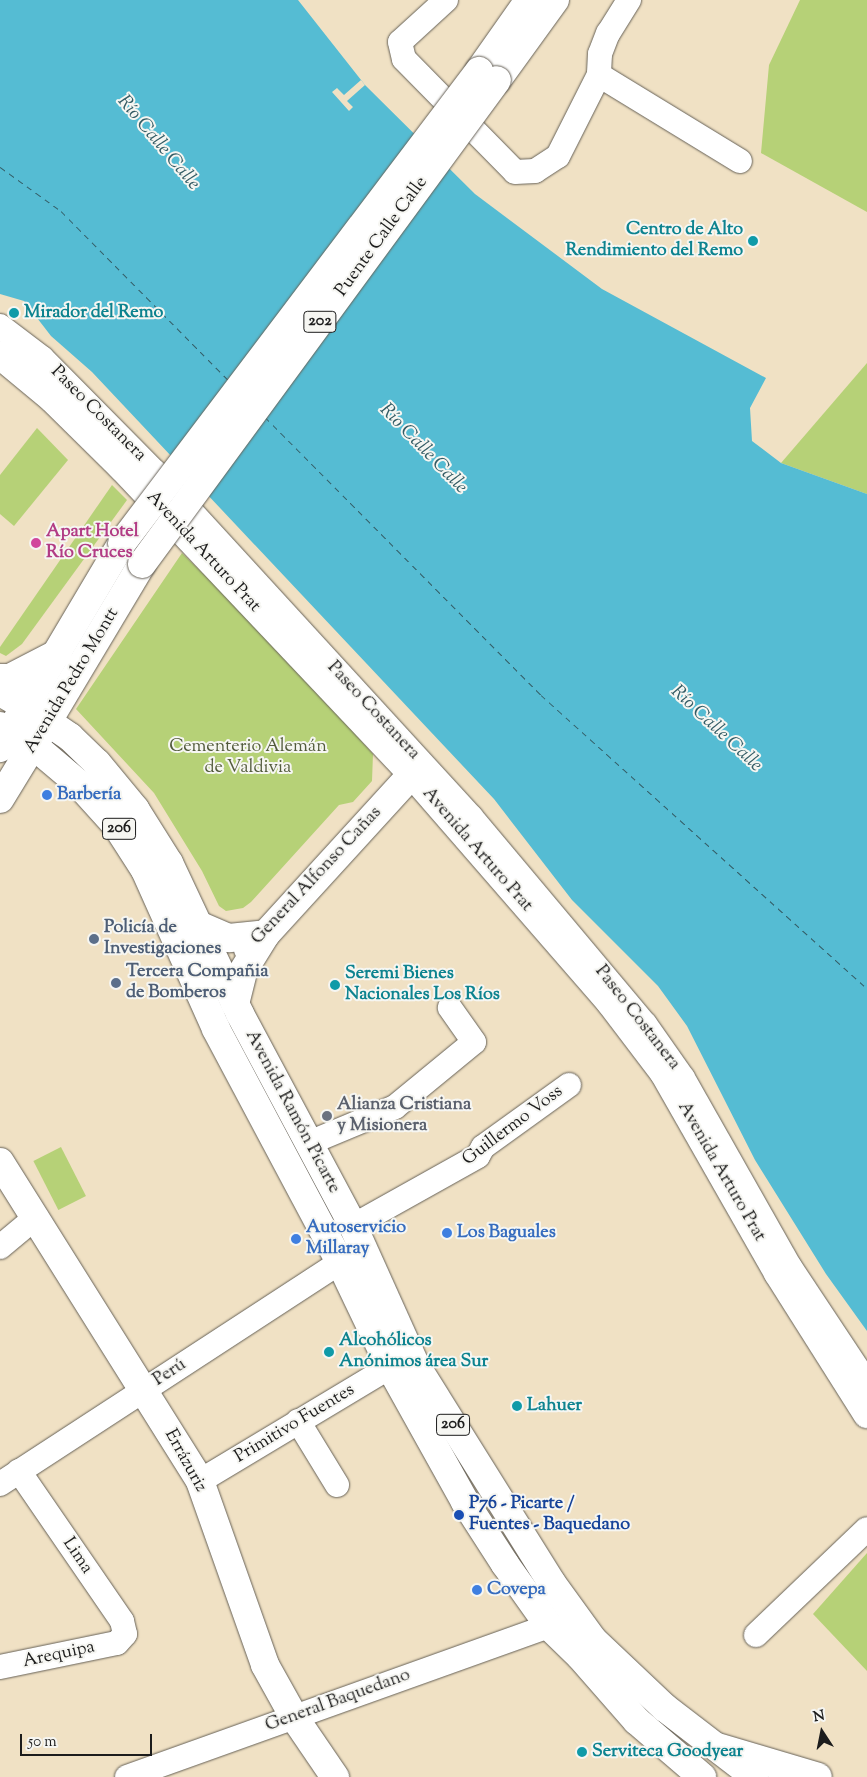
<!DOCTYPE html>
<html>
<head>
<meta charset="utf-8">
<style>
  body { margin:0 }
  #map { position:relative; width:867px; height:1777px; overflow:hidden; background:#f0e1c4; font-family:"Sorts Mill Goudy",serif }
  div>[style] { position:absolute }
  .green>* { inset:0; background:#b6d177; transform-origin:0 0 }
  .water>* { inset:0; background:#55bcd3 }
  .pier>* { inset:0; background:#f0e1c4 }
  .ferry>* { height:1px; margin-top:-0.5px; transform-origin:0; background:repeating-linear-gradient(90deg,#335c65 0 6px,transparent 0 11px) }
  .roads { filter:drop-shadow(0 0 1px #666157) drop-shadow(0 0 1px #666157) }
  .minor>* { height:24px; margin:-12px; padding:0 12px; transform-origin:12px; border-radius:12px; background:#fff }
  .major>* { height:28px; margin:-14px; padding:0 14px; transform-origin:14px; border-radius:14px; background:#fff }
  .highway>* { height:28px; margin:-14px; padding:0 14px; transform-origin:14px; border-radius:14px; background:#fff }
  .bridges { filter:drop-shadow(0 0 1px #666157) drop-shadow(0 0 1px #666157) }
  .highway-bridge>* { height:28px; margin:-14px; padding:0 14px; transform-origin:14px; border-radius:14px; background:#fff }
  .dots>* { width:14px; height:14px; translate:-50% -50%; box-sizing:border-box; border:2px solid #f6f6f2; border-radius:50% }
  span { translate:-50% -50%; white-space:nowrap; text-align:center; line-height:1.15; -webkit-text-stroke:4px #f6f6f2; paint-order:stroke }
  .shield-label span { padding:1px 4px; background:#f6f6f2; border:1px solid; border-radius:4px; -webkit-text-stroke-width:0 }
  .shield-label { font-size:16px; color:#1c1c1c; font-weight:700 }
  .culture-label { font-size:18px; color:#0d838f; font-weight:700 }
  .right { translate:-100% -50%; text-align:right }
  .left { translate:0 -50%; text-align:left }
  .street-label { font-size:18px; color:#1c1c1c }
  .hotel-label { font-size:18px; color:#b23c85; font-weight:700 }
  .park-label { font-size:18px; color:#525b3c }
  .shop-label { font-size:18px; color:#366cbe; font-weight:700 }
  .service-label { font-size:18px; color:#4e5e75; font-weight:700 }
  .worship-label { font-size:18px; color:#5b616d; font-weight:700 }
  .transit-label { font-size:18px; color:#164399; font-weight:700 }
  .water-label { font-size:19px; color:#335c65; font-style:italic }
  .north { position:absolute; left:797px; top:1707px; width:50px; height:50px; -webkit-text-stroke:4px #f6f6f2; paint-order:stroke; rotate:349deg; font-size:14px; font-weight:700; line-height:20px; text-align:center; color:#1c1c1c }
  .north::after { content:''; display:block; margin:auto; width:18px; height:22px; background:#1c1c1c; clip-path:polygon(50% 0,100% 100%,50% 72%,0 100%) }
  .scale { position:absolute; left:20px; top:1734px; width:132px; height:22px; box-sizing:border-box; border:2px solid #1c1c1c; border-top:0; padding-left:6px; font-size:15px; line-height:18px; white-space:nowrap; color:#1c1c1c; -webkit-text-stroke:4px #f6f6f2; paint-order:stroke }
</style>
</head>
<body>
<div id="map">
  <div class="green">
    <div style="clip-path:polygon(800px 0,867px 0,867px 212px,761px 153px,769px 65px)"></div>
    <div style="clip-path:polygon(867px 363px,867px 494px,781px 463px)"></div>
    <div style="clip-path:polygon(37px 428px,68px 460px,14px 526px,0 514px,0 475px)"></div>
    <div style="clip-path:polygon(112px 485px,127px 500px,22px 644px,6px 656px,0 653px,0 647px)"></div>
    <div style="clip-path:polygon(182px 553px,283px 652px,373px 754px,372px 781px,353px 802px,339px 805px,251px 902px,243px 908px,226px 911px,219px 906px,202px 871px,154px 793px,76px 709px)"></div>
    <div style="left:61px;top:1147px;width:55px;height:31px;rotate:63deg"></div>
    <div style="clip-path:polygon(867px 1553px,867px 1671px,813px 1614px)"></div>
  </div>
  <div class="water">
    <div style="clip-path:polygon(0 0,298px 0,365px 85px,475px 194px,602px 289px,766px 378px,750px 408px,752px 441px,781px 463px,867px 494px,867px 1331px,826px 1274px,755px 1160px,687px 1026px,658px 986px,572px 900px,494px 799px,92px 372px,51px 336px,24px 301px,0 294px)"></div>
  </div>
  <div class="pier">
    <div style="clip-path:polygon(361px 80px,365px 85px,347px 101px,353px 107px,349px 111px,332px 92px,337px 88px,344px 95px)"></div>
  </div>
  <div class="ferry">
    <div style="left:0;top:167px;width:75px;rotate:35.8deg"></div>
    <div style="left:61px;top:211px;width:239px;rotate:45.3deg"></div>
    <div style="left:265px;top:417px;width:392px;rotate:45.2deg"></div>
    <div style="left:541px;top:695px;width:439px;rotate:42deg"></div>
  </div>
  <div class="roads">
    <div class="minor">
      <div style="left:446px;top:0;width:62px;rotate:137.6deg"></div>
      <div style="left:400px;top:42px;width:17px;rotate:77deg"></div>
      <div style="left:404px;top:59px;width:158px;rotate:45.5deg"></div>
      <div style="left:515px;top:172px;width:20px;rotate:-3deg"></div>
      <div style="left:535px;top:171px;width:27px;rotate:-33deg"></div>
      <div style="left:558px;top:156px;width:91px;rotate:-63.2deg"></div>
      <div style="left:629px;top:0;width:39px;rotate:122deg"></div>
      <div style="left:608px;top:33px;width:22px;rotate:111deg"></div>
      <div style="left:600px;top:54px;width:21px;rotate:93deg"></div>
      <div style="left:599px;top:75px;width:165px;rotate:31.4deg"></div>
      <div style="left:0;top:326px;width:53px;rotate:37.3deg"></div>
      <div style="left:42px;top:358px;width:161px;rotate:45.3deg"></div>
      <div style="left:155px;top:472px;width:468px;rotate:47.5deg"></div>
      <div style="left:471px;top:817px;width:270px;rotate:50deg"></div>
      <div style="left:645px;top:1024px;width:66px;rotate:54.9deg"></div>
      <div style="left:683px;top:1078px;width:217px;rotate:60.5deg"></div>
      <div style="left:790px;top:1267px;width:139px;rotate:56.4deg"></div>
      <div style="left:309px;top:1143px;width:93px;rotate:-22.7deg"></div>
      <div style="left:395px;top:1107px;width:102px;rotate:-39.4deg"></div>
      <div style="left:474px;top:1042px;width:42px;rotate:-125.2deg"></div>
      <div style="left:353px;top:1226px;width:143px;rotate:-29.2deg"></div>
      <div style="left:478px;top:1156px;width:10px;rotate:-61deg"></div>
      <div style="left:483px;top:1147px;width:106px;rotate:-35.8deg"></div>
      <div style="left:0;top:1247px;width:47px;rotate:-39.8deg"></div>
      <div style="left:298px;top:1421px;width:75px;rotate:58.6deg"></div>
      <div style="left:200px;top:1481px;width:222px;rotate:-31deg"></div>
      <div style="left:0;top:1484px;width:406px;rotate:-33.1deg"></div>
      <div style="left:756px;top:1635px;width:153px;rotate:-43.7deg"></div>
      <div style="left:0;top:1667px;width:119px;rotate:-11.6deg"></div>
      <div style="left:117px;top:1643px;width:12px;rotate:-48deg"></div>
      <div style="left:125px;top:1634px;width:13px;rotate:-103deg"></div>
      <div style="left:122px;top:1621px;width:182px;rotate:-124.5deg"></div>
      <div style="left:127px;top:1777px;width:448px;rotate:-19.7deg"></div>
    </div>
    <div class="major">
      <div style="left:0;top:355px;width:69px;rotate:39.7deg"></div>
      <div style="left:53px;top:399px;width:97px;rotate:44.6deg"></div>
      <div style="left:122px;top:467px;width:422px;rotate:46.6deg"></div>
      <div style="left:412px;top:774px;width:302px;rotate:49deg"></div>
      <div style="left:610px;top:1002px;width:89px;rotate:52.7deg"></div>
      <div style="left:664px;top:1073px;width:230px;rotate:60.3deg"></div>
      <div style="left:778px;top:1273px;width:167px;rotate:57.7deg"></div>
      <div style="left:0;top:692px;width:30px;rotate:30deg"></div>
      <div style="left:0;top:726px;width:12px;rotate:31deg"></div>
      <div style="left:10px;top:732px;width:19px;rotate:122deg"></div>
      <div style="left:0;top:799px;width:63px;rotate:-58.6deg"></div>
      <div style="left:248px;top:949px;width:23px;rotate:-40deg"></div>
      <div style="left:266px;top:934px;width:217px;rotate:-47.6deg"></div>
      <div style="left:0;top:1162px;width:377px;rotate:57.9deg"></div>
      <div style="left:200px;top:1481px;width:195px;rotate:70.5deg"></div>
      <div style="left:265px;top:1665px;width:60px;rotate:60.9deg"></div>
      <div style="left:294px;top:1717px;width:73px;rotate:55.7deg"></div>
      <div style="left:717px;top:1747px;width:105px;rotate:16.5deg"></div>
    </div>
    <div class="highway">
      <div style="left:479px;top:71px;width:87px;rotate:-54.8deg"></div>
      <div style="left:497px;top:80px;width:99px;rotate:-54.1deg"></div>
      <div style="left:122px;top:543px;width:220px;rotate:120.7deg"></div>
      <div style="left:10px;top:732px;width:26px;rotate:29deg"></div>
      <div style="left:33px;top:745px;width:59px;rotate:40.2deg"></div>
      <div style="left:78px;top:783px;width:57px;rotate:47.9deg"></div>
      <div style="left:116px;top:825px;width:54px;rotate:57.2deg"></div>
      <div style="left:145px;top:870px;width:174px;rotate:65.9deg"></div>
      <div style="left:216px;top:1029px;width:264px;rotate:62deg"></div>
      <div style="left:340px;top:1262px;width:116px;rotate:64.5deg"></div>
      <div style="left:390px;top:1367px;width:154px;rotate:60.9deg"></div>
      <div style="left:465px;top:1502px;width:74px;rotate:57.2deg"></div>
      <div style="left:505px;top:1564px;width:76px;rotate:54.6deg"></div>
      <div style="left:549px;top:1626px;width:43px;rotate:44.1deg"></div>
      <div style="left:580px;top:1656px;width:86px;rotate:48.8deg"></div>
      <div style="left:637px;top:1721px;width:86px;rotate:40.7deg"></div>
      <div style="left:0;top:678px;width:10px"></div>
      <div style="left:10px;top:678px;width:54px;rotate:-27.5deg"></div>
      <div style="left:26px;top:707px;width:53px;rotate:34.3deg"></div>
      <div style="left:70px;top:737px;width:37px;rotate:44deg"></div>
      <div style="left:97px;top:763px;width:60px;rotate:50.4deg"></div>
      <div style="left:135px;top:809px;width:64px;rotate:57.8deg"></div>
      <div style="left:169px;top:863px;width:167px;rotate:64.8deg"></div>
      <div style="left:240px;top:1014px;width:240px;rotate:61.9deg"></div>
      <div style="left:353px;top:1226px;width:151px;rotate:65.8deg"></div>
      <div style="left:415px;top:1364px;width:257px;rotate:58deg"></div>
      <div style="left:551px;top:1582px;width:72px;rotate:54.1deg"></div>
      <div style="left:593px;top:1640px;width:99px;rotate:43.4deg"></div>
      <div style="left:665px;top:1708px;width:113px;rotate:37.5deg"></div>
      <div style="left:39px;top:736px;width:200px;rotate:-59.1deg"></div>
      <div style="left:198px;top:925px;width:34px;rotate:23deg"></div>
      <div style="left:229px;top:938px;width:37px;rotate:-6deg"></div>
      <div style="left:235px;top:1004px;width:34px;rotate:-76deg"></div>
      <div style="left:243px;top:971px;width:44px;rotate:-58.1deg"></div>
    </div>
  </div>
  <div class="bridges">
    <div class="highway-bridge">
      <div style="left:122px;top:543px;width:592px;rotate:-52.9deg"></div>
      <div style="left:142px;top:564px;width:600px;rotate:-53.74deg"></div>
    </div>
  </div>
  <div class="dots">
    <div style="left:753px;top:241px;background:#0f9aa8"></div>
    <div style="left:14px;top:313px;background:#0f9aa8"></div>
    <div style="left:36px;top:543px;background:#d1479c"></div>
    <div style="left:47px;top:795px;background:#3f7fe0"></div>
    <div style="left:94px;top:939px;background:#5c6f8a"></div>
    <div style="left:116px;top:983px;background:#5c6f8a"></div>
    <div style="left:335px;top:985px;background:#0f9aa8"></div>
    <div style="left:327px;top:1116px;background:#6b7280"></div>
    <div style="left:447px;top:1233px;background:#3f7fe0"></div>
    <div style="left:296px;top:1239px;background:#3f7fe0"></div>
    <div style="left:329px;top:1352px;background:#0f9aa8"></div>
    <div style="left:517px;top:1406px;background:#0f9aa8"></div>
    <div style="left:459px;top:1515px;background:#1a4fb4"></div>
    <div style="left:477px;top:1590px;background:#3f7fe0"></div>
    <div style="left:582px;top:1752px;background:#0f9aa8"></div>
  </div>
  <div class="shield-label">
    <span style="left:320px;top:322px">202</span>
    <span style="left:119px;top:829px">206</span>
    <span style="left:453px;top:1425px">206</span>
  </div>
  <div class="culture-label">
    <span class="right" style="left:743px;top:241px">Centro de Alto<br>Rendimiento del Remo</span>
    <span class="left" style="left:24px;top:313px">Mirador del Remo</span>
    <span class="left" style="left:345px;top:985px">Seremi Bienes<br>Nacionales Los Ríos</span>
    <span class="left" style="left:339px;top:1352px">Alcohólicos<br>Anónimos área Sur</span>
    <span class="left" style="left:527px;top:1406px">Lahuer</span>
    <span class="left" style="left:592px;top:1752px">Serviteca Goodyear</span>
  </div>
  <div class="street-label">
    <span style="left:382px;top:237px;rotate:-54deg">Puente Calle Calle</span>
    <span style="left:98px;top:414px;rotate:45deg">Paseo Costanera</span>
    <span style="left:203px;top:552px;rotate:47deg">Avenida Arturo Prat</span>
    <span style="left:72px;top:681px;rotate:-59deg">Avenida Pedro Montt</span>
    <span style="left:373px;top:711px;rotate:47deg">Paseo Costanera</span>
    <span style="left:477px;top:850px;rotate:49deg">Avenida Arturo Prat</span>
    <span style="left:317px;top:876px;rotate:-47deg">General Alfonso Cañas</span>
    <span style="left:637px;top:1018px;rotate:52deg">Paseo Costanera</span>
    <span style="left:292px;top:1112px;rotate:62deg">Avenida Ramón Picarte</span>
    <span style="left:513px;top:1126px;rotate:-37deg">Guillermo Voss</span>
    <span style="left:721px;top:1172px;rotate:60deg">Avenida Arturo Prat</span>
    <span style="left:170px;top:1373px;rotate:-33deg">Perú</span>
    <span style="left:295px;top:1424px;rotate:-31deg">Primitivo Fuentes</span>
    <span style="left:185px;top:1461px;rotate:61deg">Errázuriz</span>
    <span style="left:77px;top:1556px;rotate:56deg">Lima</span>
    <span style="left:59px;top:1655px;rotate:-12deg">Arequipa</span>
    <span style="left:338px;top:1701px;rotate:-20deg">General Baquedano</span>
  </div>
  <div class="hotel-label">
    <span class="left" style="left:46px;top:543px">Apart Hotel<br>Río Cruces</span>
  </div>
  <div class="park-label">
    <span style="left:248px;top:758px">Cementerio Alemán<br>de Valdivia</span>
  </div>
  <div class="shop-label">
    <span class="left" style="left:57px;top:795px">Barbería</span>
    <span class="left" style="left:306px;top:1239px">Autoservicio<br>Millaray</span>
    <span class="left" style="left:457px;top:1233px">Los Baguales</span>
    <span class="left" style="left:487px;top:1590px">Covepa</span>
  </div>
  <div class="service-label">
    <span class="left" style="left:104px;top:939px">Policía de<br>Investigaciones</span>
    <span class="left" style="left:126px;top:983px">Tercera Compañia<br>de Bomberos</span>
  </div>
  <div class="worship-label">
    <span class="left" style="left:337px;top:1116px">Alianza Cristiana<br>y Misionera</span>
  </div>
  <div class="transit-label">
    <span class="left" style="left:469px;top:1515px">P76 - Picarte /<br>Fuentes - Baquedano</span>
  </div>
  <div class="water-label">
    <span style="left:158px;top:143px;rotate:50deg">Río Calle Calle</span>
    <span style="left:423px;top:449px;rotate:46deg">Río Calle Calle</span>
    <span style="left:716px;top:729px;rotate:43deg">Río Calle Calle</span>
  </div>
  <div class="north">N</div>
  <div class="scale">50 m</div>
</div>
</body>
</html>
